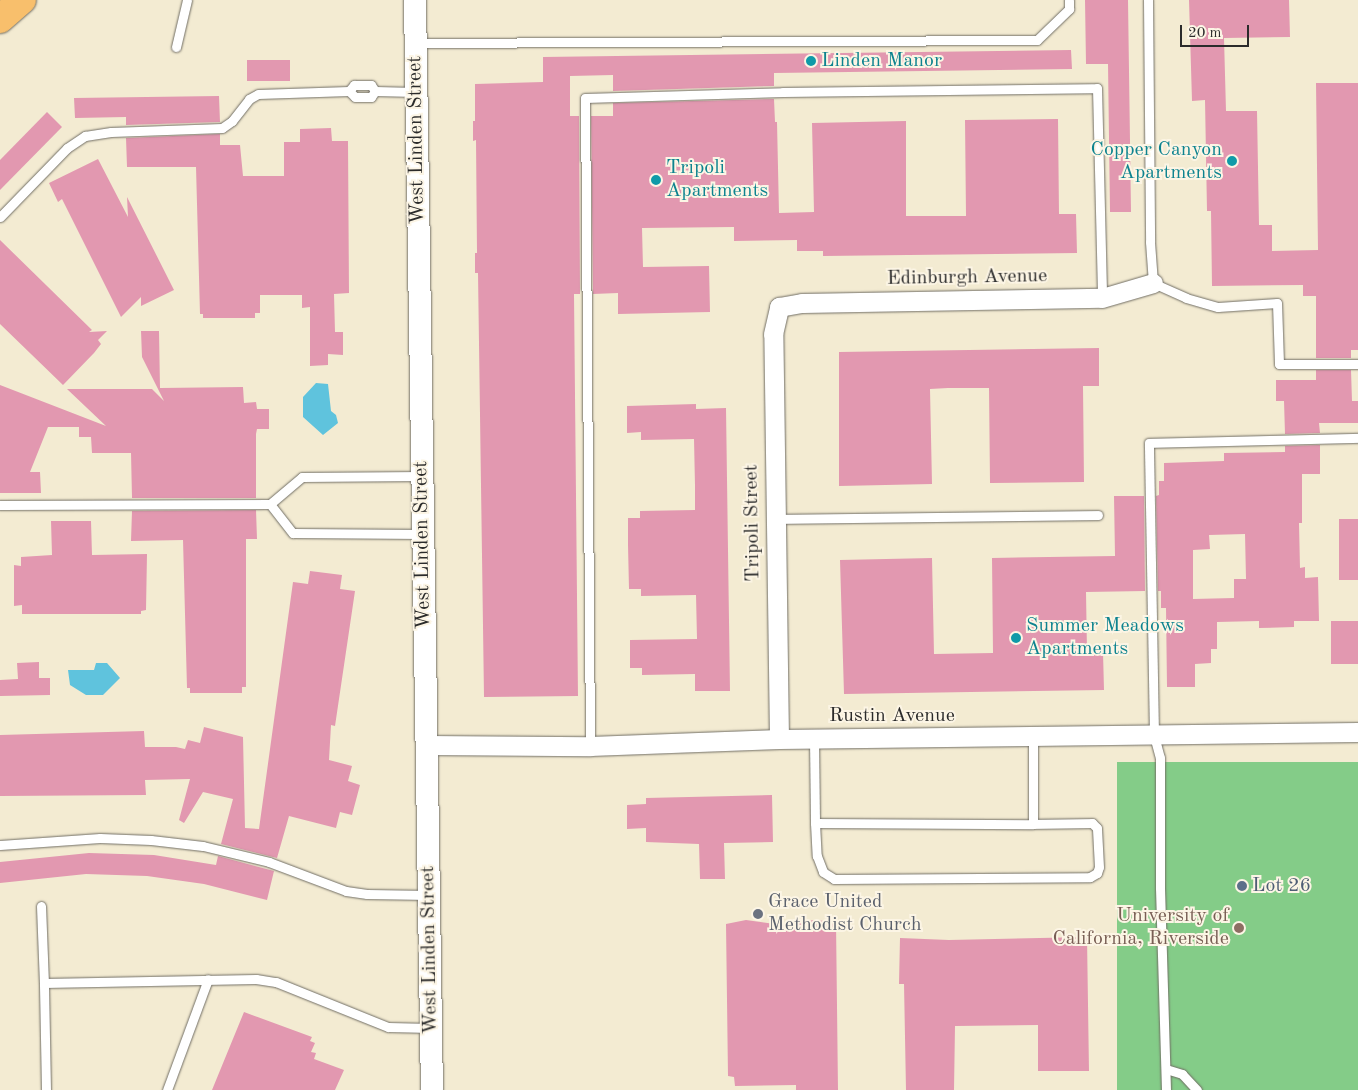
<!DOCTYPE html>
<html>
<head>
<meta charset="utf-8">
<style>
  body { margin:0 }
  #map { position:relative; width:1358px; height:1090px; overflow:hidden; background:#f3ebd2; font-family:"Old Standard TT",serif }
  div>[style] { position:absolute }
  .green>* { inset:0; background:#84cc88; transform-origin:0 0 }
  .water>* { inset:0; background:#5fc3dd }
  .building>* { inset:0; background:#e298b0; transform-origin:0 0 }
  .roads { filter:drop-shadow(0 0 1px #716e65) drop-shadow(0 0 1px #716e65) }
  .service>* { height:9px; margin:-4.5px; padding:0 4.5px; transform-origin:4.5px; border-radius:4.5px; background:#fff }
  .minor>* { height:19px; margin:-9.5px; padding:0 9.5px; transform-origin:9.5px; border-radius:9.5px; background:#fff }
  .tertiary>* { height:22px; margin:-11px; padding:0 11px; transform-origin:11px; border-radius:11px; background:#fff }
  .motorway>* { height:28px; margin:-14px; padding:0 14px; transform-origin:14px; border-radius:14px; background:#f8bf6c }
  .dots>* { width:14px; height:14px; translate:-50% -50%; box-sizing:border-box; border:2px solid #fcf5e5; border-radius:50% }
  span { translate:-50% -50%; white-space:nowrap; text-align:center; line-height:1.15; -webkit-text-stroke:4px #fcf5e5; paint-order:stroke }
  .culture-label { font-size:20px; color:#0d838f }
  .left { translate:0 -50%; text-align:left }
  .right { translate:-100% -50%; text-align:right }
  .street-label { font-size:20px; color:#2b2b2b }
  .service-label { font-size:20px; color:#4e5e75 }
  .worship-label { font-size:20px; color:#5b616d }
  .education-label { font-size:20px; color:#785e54 }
  .scale { position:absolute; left:1180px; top:25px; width:69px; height:22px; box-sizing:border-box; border:2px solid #2b2b2b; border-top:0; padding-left:6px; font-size:15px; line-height:18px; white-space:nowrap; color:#2b2b2b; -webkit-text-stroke:4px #fcf5e5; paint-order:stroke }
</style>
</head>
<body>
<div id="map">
  <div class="green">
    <div style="left:1358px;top:762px;width:328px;height:241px;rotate:90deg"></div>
  </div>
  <div class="water">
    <div style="clip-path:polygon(316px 383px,328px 384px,331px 411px,336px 415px,338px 423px,323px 435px,303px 417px,303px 397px)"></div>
    <div style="clip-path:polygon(96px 663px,107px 663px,120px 678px,103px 695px,86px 695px,70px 685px,68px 670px,94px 670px)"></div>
  </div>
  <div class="building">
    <div style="clip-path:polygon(1085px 0,1128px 0,1131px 212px,1110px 212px,1108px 64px,1086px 64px)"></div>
    <div style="clip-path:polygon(1189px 0,1289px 0,1290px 37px,1224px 38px,1226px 111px,1257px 111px,1259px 225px,1272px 225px,1272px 251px,1318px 250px,1316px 83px,1358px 83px,1358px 350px,1351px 350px,1351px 358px,1316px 358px,1316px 296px,1303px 296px,1303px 285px,1212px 286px,1211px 211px,1207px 211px,1205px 100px,1192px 101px)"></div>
    <div style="clip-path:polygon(1071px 50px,1072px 69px,774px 73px,774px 86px,613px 91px,613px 75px,570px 76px,570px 116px,579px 116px,580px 294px,574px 294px,578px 696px,484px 697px,478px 273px,475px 273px,475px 253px,477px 253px,476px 140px,473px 141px,473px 121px,475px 121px,475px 84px,543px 82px,543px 57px)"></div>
    <div style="left:247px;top:60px;width:43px;height:21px"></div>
    <div style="clip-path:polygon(219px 96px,220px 122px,126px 125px,126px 117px,75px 118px,74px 98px)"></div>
    <div style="clip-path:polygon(774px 99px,775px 122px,777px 122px,779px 213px,814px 212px,812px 123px,906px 121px,906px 216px,966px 216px,965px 120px,1058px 119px,1059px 214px,1076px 214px,1077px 253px,823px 256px,823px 251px,797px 251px,797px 240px,734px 241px,734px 227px,642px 228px,643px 267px,709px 266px,710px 312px,618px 314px,618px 293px,593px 294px,591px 116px,613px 116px,613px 103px)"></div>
    <div style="clip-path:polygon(47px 112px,62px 127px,0 190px,0 160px)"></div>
    <div style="clip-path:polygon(331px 128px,332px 141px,348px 141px,349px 293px,334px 294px,335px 332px,343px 332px,343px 355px,328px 354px,328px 365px,310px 366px,310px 307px,302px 308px,302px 295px,260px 295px,260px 313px,255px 313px,255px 318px,203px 318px,203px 314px,200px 314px,196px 167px,127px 167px,126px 138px,220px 134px,220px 145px,240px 145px,243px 176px,284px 176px,284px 142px,300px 142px,300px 129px)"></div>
    <div style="clip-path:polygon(98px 159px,128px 217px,127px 197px,174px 290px,141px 306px,141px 297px,121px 317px,62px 199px,58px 202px,49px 183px)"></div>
    <div style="clip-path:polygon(0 240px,92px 330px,89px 332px,107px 331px,98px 340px,101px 344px,94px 353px,63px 385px,0 324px)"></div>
    <div style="clip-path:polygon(141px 331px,159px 331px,160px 388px,243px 387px,244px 403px,256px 402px,257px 409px,269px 409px,269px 429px,257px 429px,256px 434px,256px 498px,132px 498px,131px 453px,92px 453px,91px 437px,79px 437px,79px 427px,48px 427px,30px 472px,40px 472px,41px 493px,0 493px,0 385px,106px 426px,67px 389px,152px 389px,164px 401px,142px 357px)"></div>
    <div style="clip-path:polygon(1099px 348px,1099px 386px,1083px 386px,1084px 482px,990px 483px,989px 388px,948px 388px,930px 389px,932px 484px,839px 486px,839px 352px)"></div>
    <div style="clip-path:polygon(1316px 370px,1351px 370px,1352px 401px,1358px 401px,1358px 423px,1319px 423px,1320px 433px,1285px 434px,1284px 401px,1276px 401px,1276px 380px,1316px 380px)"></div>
    <div style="clip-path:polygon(696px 404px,696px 409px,726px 408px,730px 691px,695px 691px,695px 674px,642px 675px,642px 668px,630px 668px,630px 640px,697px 639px,696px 595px,641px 596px,641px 589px,629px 589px,628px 545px,628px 518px,640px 518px,640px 511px,695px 510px,695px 486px,694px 439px,641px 440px,641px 432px,627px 433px,627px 406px)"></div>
    <div style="clip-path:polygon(evenodd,1320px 445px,1320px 474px,1302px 474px,1302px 523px,1299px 523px,1300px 568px,1305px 567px,1305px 578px,1318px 577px,1319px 621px,1294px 621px,1294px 627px,1259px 628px,1259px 621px,1217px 622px,1217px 649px,1211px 649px,1211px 663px,1195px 664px,1195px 687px,1167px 687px,1166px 608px,1161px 608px,1161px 591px,1158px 591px,1156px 496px,1159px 495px,1159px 481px,1164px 481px,1164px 463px,1224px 461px,1224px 453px,1285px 452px,1285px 446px,1320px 445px,1245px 534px,1246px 579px,1234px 579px,1234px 598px,1193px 599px,1193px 550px,1210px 549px,1209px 535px,1245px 534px)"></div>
    <div style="clip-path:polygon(1114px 496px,1144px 496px,1145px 591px,1086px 592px,1087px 652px,1103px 652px,1104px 690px,844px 694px,840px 560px,932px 558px,934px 654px,993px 653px,992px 558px,1115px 556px)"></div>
    <div style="clip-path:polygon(256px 510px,257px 539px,246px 539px,246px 687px,242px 687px,242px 693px,190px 693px,190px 688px,187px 688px,183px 540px,131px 541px,132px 511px)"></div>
    <div style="left:1358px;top:519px;width:61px;height:19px;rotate:90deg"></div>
    <div style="clip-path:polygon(51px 521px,91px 521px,92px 555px,147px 554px,146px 610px,141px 611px,141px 614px,22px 614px,22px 605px,14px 606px,14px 565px,21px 566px,21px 557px,52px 555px)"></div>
    <div style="clip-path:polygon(310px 571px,342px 575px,340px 589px,355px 591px,335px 726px,331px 725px,329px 760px,352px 766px,348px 781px,360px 785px,352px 815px,340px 812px,336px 828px,289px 816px,277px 858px,221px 844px,233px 799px,203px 792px,184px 823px,179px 820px,190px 779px,145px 780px,146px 795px,0 796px,0 735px,144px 731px,145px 747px,176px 747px,185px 749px,188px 740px,200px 743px,204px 727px,243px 737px,245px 828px,259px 829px,293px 582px,308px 584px)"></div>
    <div style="left:1331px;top:621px;width:27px;height:43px"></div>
    <div style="clip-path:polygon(39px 662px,39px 678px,50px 678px,50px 695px,0 696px,0 680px,18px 679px,17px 663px)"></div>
    <div style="clip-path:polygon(772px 795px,773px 842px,724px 843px,725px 879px,700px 879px,699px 844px,646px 842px,646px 828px,627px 829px,627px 805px,646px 804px,646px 798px)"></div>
    <div style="clip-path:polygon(89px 853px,154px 855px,216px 865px,218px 856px,274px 871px,267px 900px,204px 884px,147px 876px,86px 874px,0 883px,0 862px)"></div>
    <div style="clip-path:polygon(746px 920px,782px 925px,814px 920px,836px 922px,838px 1090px,796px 1090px,796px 1085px,735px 1086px,734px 1077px,728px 1076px,726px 924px)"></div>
    <div style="clip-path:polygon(1087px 937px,1089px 1071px,1038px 1071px,1038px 1025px,955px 1026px,954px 1090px,906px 1090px,904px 984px,899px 984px,900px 938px,949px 940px)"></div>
    <div style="clip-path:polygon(244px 1012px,312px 1037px,310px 1041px,315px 1043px,311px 1052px,316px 1053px,314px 1059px,344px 1070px,335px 1090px,212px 1090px)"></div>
  </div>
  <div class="roads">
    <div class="service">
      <div style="left:1148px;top:0;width:242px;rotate:89.5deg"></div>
      <div style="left:1150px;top:242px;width:41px;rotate:85.8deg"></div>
      <div style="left:1153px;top:283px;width:36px;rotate:24deg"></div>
      <div style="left:1186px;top:298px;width:33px;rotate:16deg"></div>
      <div style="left:1218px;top:307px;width:59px;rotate:-3.9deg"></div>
      <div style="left:1277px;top:303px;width:61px;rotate:88.1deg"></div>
      <div style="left:1279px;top:364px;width:79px"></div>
      <div style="left:416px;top:43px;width:621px;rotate:-0.28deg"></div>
      <div style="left:1037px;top:40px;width:45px;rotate:-44.1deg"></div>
      <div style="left:1069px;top:9px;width:9px;rotate:-90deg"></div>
      <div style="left:176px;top:47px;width:48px;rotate:-76.8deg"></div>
      <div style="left:349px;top:91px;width:8px;rotate:-50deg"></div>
      <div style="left:354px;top:85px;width:17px"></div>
      <div style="left:371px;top:85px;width:7px;rotate:56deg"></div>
      <div style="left:0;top:217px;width:96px;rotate:-45.8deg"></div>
      <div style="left:67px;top:148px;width:22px;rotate:-34deg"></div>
      <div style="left:85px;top:136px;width:26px;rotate:-9deg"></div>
      <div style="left:111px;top:132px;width:111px;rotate:-2.1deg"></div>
      <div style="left:222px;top:128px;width:12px;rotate:-35deg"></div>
      <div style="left:232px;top:121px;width:28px;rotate:-52deg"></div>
      <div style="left:249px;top:99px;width:10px;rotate:-29deg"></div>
      <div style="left:258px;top:94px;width:91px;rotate:-1.9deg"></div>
      <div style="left:349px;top:91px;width:8px;rotate:45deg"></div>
      <div style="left:355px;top:97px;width:16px"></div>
      <div style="left:371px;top:97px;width:7px;rotate:-56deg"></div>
      <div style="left:375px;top:91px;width:40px;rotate:1.4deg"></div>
      <div style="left:270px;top:504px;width:37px;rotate:52deg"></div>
      <div style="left:293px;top:533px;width:130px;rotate:0.4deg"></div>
      <div style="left:0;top:505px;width:270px;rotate:-0.2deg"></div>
      <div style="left:270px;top:504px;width:42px;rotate:-40.2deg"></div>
      <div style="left:302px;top:477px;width:120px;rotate:-0.5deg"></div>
      <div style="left:775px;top:519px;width:323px;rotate:-0.7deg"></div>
      <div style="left:814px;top:739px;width:84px;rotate:89.3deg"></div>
      <div style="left:815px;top:823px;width:218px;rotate:0.3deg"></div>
      <div style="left:1033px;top:824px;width:87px;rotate:-90deg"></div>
      <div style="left:590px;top:746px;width:648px;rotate:-90.44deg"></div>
      <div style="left:585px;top:98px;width:198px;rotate:-1.7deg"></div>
      <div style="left:783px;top:92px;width:314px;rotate:-0.7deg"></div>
      <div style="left:1097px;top:88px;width:210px;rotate:88.6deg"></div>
      <div style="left:815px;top:823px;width:33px;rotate:87deg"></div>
      <div style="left:817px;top:856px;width:17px;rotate:69deg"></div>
      <div style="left:823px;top:872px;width:13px;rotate:32deg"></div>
      <div style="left:834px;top:879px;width:256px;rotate:-0.4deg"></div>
      <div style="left:1090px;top:877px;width:8px;rotate:-30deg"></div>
      <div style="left:1097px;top:873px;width:6px;rotate:-72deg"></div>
      <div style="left:1099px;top:867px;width:39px;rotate:-93deg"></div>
      <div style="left:1097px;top:828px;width:7px;rotate:-135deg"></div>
      <div style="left:1092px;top:823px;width:59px;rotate:179deg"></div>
      <div style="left:0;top:845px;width:100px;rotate:-4deg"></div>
      <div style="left:100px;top:838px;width:51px;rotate:2.2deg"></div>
      <div style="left:151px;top:840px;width:52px;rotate:6.6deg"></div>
      <div style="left:203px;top:846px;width:68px;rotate:13.6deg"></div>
      <div style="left:269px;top:862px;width:82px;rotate:20.6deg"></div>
      <div style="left:346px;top:891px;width:21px;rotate:8deg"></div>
      <div style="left:367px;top:894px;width:62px;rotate:0.9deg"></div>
      <div style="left:41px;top:906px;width:77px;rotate:87.8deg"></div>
      <div style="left:1166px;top:1069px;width:17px;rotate:17deg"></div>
      <div style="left:1182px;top:1074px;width:22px;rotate:47deg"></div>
      <div style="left:46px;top:1090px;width:107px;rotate:-91.1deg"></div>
      <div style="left:44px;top:983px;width:212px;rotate:-1.1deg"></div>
      <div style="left:256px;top:979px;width:20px;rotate:9deg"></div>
      <div style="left:276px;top:982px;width:121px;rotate:21.9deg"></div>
      <div style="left:388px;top:1027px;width:43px;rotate:1.3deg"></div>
      <div style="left:167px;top:1090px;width:118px;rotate:-69.7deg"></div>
      <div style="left:1166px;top:1090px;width:202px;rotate:-91.7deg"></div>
      <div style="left:1160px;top:888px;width:130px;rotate:-90deg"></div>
      <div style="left:1160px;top:758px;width:24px;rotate:-105deg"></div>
      <div style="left:1154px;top:735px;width:292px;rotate:-91deg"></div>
      <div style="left:1149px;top:443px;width:209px;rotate:-1.4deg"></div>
    </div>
    <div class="minor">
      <div style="left:779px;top:739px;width:405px;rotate:-90.8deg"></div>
      <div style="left:773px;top:334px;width:28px;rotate:-77deg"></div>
      <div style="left:779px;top:307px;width:23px;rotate:-10deg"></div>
      <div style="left:802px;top:303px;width:300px;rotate:-1deg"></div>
      <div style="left:1102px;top:298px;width:53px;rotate:-16.4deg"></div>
      <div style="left:427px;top:745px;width:163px;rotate:0.4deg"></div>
      <div style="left:590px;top:746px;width:189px;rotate:-2.1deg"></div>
      <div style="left:779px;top:739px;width:579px;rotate:-0.69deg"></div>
    </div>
    <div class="tertiary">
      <div style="left:415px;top:0;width:1090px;rotate:89.11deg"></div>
    </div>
    <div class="motorway">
      <div style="left:0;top:19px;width:29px;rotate:-41deg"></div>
    </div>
  </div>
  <div class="dots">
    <div style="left:811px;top:61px;background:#0f9aa8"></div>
    <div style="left:1232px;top:161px;background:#0f9aa8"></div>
    <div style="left:656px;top:180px;background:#0f9aa8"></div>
    <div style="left:1016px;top:638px;background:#0f9aa8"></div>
    <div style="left:1242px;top:886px;background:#5c6f8a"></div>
    <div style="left:758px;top:914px;background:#6b7280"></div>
    <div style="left:1239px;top:928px;background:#8d6e63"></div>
  </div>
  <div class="culture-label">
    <span class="left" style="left:821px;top:61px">Linden Manor</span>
    <span class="right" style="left:1222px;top:162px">Copper Canyon<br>Apartments</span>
    <span class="left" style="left:666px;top:180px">Tripoli<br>Apartments</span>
    <span class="left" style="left:1026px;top:638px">Summer Meadows<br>Apartments</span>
  </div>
  <div class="street-label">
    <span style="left:417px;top:140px;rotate:-91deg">West Linden Street</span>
    <span style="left:967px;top:278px;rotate:-1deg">Edinburgh Avenue</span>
    <span style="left:753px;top:523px;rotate:-91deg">Tripoli Street</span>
    <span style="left:423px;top:545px;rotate:-91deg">West Linden Street</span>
    <span style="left:892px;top:716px">Rustin Avenue</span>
    <span style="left:430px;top:950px;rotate:-91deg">West Linden Street</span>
  </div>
  <div class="service-label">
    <span class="left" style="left:1252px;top:886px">Lot 26</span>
  </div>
  <div class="worship-label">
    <span class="left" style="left:768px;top:914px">Grace United<br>Methodist Church</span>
  </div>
  <div class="education-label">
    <span class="right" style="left:1229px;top:928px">University of<br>California, Riverside</span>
  </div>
  <div class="scale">20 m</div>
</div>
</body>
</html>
